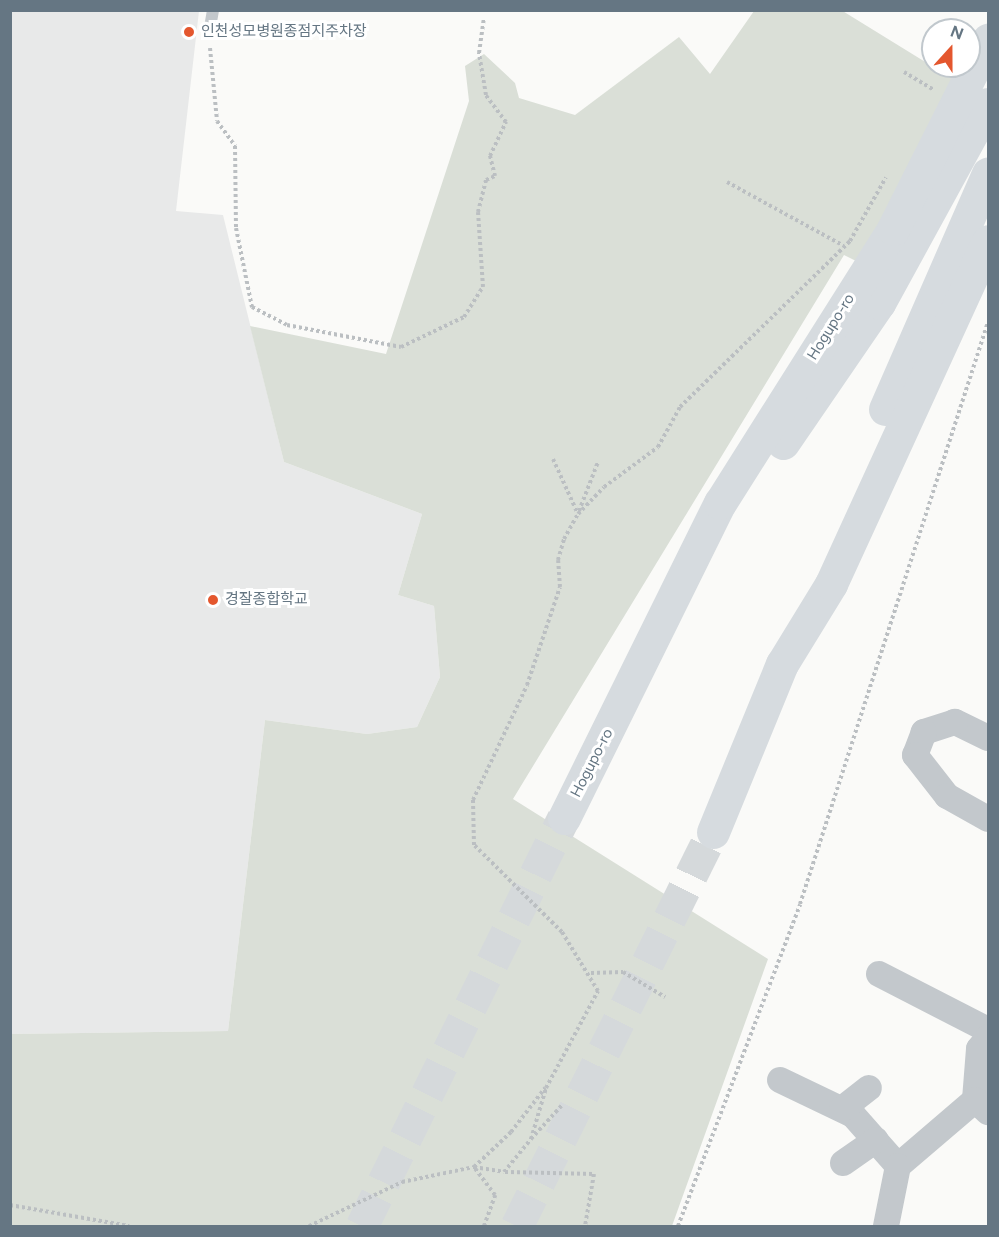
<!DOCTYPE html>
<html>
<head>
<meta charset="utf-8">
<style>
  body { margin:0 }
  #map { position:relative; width:999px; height:1237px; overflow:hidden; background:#fafaf8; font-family:Figtree,"Noto Sans KR",sans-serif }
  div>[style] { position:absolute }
  .built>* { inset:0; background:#e8e9e9 }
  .green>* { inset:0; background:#dadfd7 }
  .secondary-tunnel>* { height:33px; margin-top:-16.5px; transform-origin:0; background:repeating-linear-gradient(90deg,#d5d9db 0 33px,transparent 0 49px) }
  .path>* { height:4px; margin-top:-2px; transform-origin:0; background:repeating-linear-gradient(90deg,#bbbfc2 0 3px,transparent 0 6px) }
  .service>* { height:12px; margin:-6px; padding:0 6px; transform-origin:6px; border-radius:6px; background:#c3c8cc }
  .minor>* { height:26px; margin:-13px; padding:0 13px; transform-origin:13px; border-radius:13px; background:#c3c8cc }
  .secondary>* { height:33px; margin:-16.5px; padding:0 16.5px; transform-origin:16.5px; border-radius:16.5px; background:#d6dbdf }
  .dots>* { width:16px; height:16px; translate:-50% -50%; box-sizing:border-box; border:3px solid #fff; border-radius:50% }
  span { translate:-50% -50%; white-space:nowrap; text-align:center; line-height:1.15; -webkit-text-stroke:6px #fff; paint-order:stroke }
  .poi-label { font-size:15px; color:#657683 }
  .left { translate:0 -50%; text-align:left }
  .street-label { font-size:15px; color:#657683 }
  .frame { position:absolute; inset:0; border:12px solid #657683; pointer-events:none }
  .north { position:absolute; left:921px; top:18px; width:60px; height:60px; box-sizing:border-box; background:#fff; border:2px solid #c1c8cd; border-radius:50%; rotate:21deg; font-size:16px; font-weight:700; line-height:24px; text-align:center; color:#657683 }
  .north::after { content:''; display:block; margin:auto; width:21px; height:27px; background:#e4572e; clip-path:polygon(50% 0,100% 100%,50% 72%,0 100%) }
</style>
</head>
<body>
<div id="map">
  <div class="built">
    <div style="clip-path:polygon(10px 11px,199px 11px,176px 211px,223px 215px,284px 462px,422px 514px,398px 595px,434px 606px,440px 677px,417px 727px,367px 734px,265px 720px,228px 1031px,11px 1034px)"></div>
  </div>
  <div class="green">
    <div style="clip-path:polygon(841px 10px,961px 84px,862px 264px,844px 255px,513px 799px,768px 959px,672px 1226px,11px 1226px,10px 1034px,228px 1031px,265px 720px,367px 734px,417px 727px,440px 677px,434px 606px,398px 595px,422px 514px,284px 462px,250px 326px,386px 354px,469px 101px,465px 66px,484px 54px,515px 83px,519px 98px,575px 115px,679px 37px,710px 74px,754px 11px)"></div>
  </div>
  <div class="secondary-tunnel">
    <div style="left:362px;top:1226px;width:455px;rotate:-63.7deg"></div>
    <div style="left:517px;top:1226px;width:440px;rotate:-63.6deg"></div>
  </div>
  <div class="path">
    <div style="left:210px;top:48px;width:73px;rotate:84.5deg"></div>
    <div style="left:217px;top:121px;width:31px;rotate:54deg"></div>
    <div style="left:235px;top:146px;width:82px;rotate:89.3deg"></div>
    <div style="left:236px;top:228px;width:81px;rotate:78.6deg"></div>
    <div style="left:252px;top:307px;width:39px;rotate:27deg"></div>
    <div style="left:287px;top:325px;width:116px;rotate:10.9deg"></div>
    <div style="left:401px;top:347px;width:70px;rotate:-25.5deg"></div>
    <div style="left:464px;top:317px;width:36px;rotate:-58deg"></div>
    <div style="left:483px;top:287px;width:75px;rotate:-93.8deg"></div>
    <div style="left:478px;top:212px;width:33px;rotate:-76deg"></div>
    <div style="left:486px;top:180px;width:10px;rotate:-24deg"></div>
    <div style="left:495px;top:176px;width:21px;rotate:-104deg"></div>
    <div style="left:490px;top:156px;width:38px;rotate:-65deg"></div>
    <div style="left:506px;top:122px;width:34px;rotate:-127deg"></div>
    <div style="left:486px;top:95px;width:43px;rotate:-99.5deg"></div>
    <div style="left:479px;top:53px;width:34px;rotate:-82deg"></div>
    <div style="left:904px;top:72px;width:35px;rotate:31deg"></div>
    <div style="left:727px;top:182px;width:133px;rotate:28.7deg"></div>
    <div style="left:553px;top:459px;width:60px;rotate:65.6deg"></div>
    <div style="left:579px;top:511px;width:53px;rotate:-68.8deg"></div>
    <div style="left:591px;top:973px;width:32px;rotate:-2deg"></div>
    <div style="left:623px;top:972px;width:49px;rotate:30.8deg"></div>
    <div style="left:531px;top:1139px;width:46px;rotate:-47.6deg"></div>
    <div style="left:505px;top:1172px;width:89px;rotate:1.3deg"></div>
    <div style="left:594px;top:1174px;width:53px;rotate:99.8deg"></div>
    <div style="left:10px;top:1205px;width:121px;rotate:10deg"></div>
    <div style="left:309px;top:1226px;width:103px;rotate:-25.3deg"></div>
    <div style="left:402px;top:1182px;width:74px;rotate:-11.8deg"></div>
    <div style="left:474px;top:1167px;width:30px;rotate:9deg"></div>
    <div style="left:504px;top:1172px;width:43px;rotate:-50.7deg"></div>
    <div style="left:531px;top:1139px;width:53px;rotate:-73.6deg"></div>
    <div style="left:546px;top:1088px;width:110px;rotate:-61.8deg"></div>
    <div style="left:598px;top:991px;width:69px;rotate:-121.4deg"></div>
    <div style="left:562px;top:932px;width:124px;rotate:-135.3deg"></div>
    <div style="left:474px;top:845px;width:45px;rotate:-91.3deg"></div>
    <div style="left:473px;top:800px;width:127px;rotate:-64.8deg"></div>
    <div style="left:527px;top:685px;width:103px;rotate:-71.4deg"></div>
    <div style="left:560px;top:587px;width:27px;rotate:-94deg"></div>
    <div style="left:558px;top:560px;width:22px;rotate:-74deg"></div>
    <div style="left:564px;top:539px;width:29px;rotate:-61deg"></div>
    <div style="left:578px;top:514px;width:37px;rotate:-46deg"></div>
    <div style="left:604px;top:487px;width:67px;rotate:-36.5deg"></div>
    <div style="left:658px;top:447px;width:46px;rotate:-61.2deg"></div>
    <div style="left:680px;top:407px;width:238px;rotate:-44.3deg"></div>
    <div style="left:850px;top:241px;width:73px;rotate:-60.6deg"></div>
    <div style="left:484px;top:1226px;width:33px;rotate:-70deg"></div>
    <div style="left:495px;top:1195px;width:35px;rotate:-127deg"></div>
    <div style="left:474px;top:1167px;width:51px;rotate:-43.4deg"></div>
    <div style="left:511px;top:1132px;width:56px;rotate:-52.3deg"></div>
    <div style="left:678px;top:1226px;width:344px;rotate:-69.2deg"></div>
    <div style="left:800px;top:904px;width:612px;rotate:-72.1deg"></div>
  </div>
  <div class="service">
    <div style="left:209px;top:33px;width:23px;rotate:-80deg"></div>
  </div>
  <div class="minor">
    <div style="left:988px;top:738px;width:37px;rotate:-154deg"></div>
    <div style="left:955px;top:722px;width:33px;rotate:162deg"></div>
    <div style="left:924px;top:732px;width:25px;rotate:111deg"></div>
    <div style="left:915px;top:755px;width:52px;rotate:52deg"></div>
    <div style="left:947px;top:796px;width:47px;rotate:29.3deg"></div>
    <div style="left:879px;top:974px;width:123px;rotate:27.2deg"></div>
    <div style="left:988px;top:1037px;width:15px;rotate:127deg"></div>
    <div style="left:979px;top:1049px;width:51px;rotate:94.5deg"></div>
    <div style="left:975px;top:1100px;width:18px;rotate:43deg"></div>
    <div style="left:780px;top:1080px;width:81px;rotate:25.6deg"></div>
    <div style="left:853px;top:1115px;width:68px;rotate:48.6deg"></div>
    <div style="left:898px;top:1166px;width:101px;rotate:-40.6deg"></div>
    <div style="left:842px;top:1109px;width:34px;rotate:-38deg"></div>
    <div style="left:843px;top:1163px;width:40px;rotate:-34.9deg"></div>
    <div style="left:886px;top:1226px;width:61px;rotate:-78.7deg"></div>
  </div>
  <div class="secondary">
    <div style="left:885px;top:409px;width:257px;rotate:-66.4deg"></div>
    <div style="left:783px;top:443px;width:170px;rotate:-55.6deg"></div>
    <div style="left:879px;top:303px;width:227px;rotate:-61.3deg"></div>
    <div style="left:564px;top:818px;width:352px;rotate:-63.7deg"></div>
    <div style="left:720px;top:503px;width:324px;rotate:-57.7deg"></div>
    <div style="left:893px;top:229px;width:212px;rotate:-63.3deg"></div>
    <div style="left:713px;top:832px;width:182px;rotate:-67.7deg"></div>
    <div style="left:782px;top:664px;width:94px;rotate:-58.5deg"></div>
    <div style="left:831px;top:584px;width:377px;rotate:-65.4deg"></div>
  </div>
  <div class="dots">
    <div style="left:189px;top:32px;background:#e4572e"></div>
    <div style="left:213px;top:600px;background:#e4572e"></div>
  </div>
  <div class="poi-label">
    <span class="left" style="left:201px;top:32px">인천성모병원종점지주차장</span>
    <span class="left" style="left:225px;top:600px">경잘종합학교</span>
  </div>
  <div class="street-label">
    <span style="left:831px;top:327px;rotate:-58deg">Hogupo-ro</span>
    <span style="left:592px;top:763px;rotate:-63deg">Hogupo-ro</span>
  </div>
  <div class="frame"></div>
  <div class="north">N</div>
</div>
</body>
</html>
